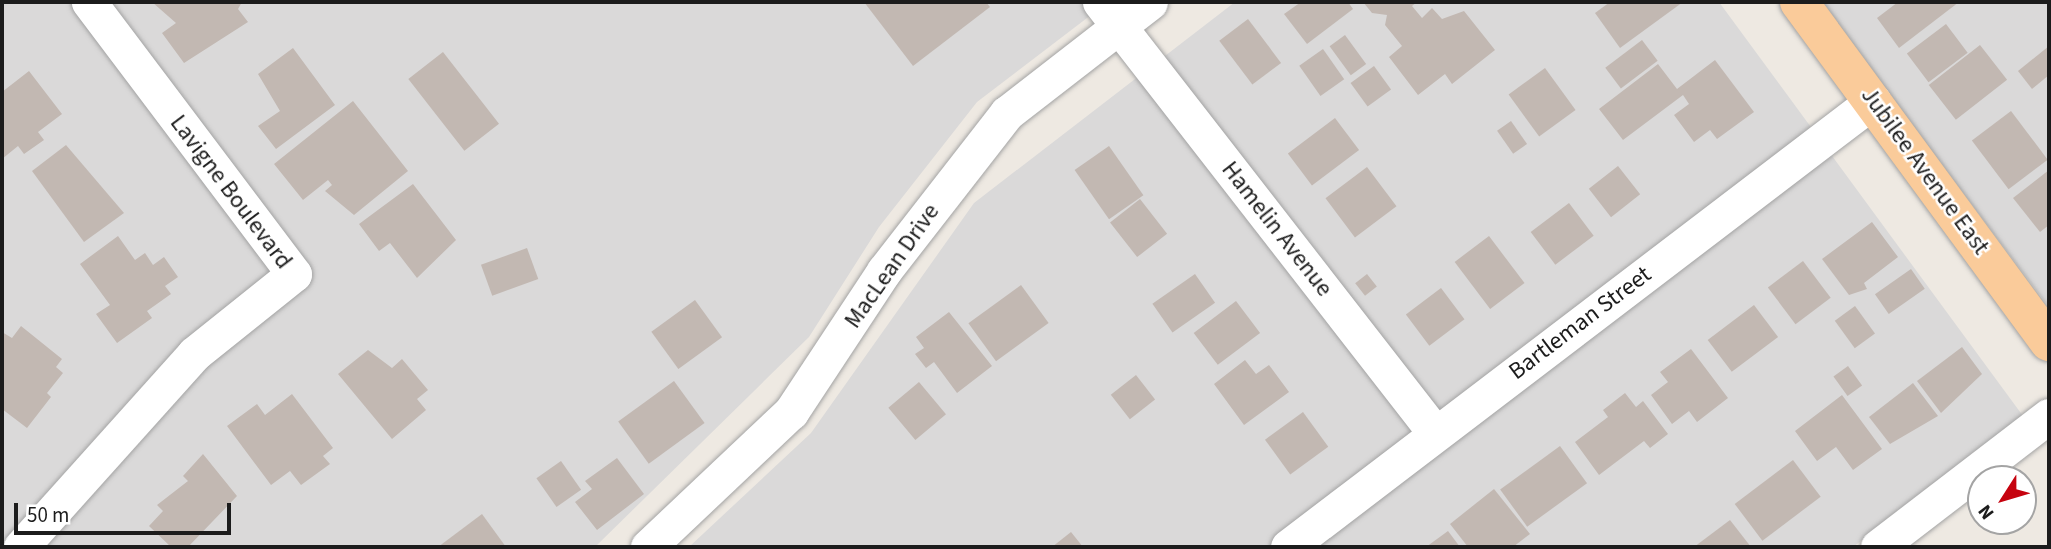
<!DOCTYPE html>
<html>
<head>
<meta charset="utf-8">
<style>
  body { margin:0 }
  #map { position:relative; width:2051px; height:549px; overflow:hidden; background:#eee9e2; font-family:"Source Sans 3",sans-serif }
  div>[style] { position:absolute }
  .residential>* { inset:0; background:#dad9d9 }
  .building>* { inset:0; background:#c2b8b2; transform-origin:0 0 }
  .roads { filter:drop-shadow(0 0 2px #a3a3a3) drop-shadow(0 0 2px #a3a3a3) }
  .minor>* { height:35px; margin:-17.5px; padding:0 17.5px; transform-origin:17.5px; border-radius:17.5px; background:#fff }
  .major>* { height:38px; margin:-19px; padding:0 19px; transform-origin:19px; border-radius:19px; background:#facb9a }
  span { translate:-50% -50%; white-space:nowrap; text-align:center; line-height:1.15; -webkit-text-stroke:5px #fff; paint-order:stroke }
  .street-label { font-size:24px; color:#1c1c1c }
  .frame { position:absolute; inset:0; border:4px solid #1c1c1c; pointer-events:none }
  .north { position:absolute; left:1967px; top:465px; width:70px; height:70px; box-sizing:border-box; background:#fff; border:2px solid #a4a4a4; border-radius:50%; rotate:233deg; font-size:19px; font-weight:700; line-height:28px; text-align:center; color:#1c1c1c }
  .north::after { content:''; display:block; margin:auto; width:24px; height:32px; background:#c6030f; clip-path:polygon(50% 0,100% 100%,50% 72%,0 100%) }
  .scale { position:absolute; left:14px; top:503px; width:217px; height:32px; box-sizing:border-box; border:4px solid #1c1c1c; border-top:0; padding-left:9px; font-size:21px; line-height:24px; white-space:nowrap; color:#1c1c1c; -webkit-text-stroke:5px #fff; paint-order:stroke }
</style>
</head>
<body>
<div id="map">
  <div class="residential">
    <div style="clip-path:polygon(2px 2px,1108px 2px,977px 102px,879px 227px,809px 337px,595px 547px,2px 547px)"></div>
    <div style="clip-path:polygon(1235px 2px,1719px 2px,2023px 416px,1853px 547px,689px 547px,811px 433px,974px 203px)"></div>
    <div style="clip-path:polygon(1820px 2px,2049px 2px,2049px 307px)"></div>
  </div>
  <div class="building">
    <div style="clip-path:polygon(152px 2px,242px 2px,238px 9px,248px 22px,184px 63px,162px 33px,176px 23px)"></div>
    <div style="clip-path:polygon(864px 2px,986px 2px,990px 7px,913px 66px)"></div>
    <div style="clip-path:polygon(1301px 2px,1348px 2px,1353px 9px,1307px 44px,1284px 14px)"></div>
    <div style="clip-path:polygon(1363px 2px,1417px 2px,1412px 6px,1422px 18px,1432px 8px,1442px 19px,1464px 11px,1495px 50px,1452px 84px,1445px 74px,1418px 95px,1389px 57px,1402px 46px,1385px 25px,1387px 15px,1372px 13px)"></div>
    <div style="clip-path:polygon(1610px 2px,1683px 2px,1620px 48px,1595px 13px)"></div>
    <div style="clip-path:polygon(1898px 2px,1959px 2px,1899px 48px,1877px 18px)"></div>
    <div style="left:1248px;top:19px;width:55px;height:36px;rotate:53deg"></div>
    <div style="left:1946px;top:24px;width:36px;height:49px;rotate:53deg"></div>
    <div style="left:1345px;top:35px;width:36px;height:19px;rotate:54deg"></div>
    <div style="left:1642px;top:40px;width:26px;height:46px;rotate:53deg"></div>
    <div style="left:1980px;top:45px;width:44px;height:65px;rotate:52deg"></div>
    <div style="clip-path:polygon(2049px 46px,2049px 75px,2032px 89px,2018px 71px)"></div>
    <div style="clip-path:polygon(293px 48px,335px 105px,276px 149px,258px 126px,280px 111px,258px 74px)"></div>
    <div style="left:1323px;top:49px;width:37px;height:29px;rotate:55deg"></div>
    <div style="left:443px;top:52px;width:91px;height:44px;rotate:52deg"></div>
    <div style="clip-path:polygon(1715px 60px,1754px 112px,1717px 139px,1710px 130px,1694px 142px,1674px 115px,1689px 104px,1683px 95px,1623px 140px,1599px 109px,1658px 64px,1677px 89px)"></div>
    <div style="left:1374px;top:66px;width:29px;height:29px;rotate:54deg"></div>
    <div style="left:1545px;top:68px;width:52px;height:45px;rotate:54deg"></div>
    <div style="clip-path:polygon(29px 71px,62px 114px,38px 132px,44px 140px,24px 154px,18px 146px,2px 159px,2px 92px)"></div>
    <div style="clip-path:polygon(353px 101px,408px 171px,354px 215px,325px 191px,332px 185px,328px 180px,303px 200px,274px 164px)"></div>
    <div style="left:2011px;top:111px;width:61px;height:49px;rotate:53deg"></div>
    <div style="left:1335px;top:118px;width:40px;height:59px;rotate:53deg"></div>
    <div style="left:1511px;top:121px;width:28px;height:17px;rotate:55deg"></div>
    <div style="clip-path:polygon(66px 145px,124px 213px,84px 242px,32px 171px)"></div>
    <div style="left:1109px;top:146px;width:60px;height:42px;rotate:55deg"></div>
    <div style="left:1618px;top:166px;width:36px;height:37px;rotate:52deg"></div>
    <div style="left:1367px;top:167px;width:49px;height:52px;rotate:53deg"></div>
    <div style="clip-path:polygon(2049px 170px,2049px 225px,2040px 232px,2013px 198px)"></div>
    <div style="clip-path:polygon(413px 184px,456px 240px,417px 278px,390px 243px,379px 251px,359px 224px)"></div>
    <div style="left:1140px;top:199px;width:44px;height:38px;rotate:52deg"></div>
    <div style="left:1569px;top:203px;width:41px;height:48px;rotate:53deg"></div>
    <div style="clip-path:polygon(1872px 222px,1898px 257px,1864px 283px,1867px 289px,1849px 295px,1822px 259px)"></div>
    <div style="clip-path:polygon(118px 236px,135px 260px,145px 253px,153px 265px,164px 257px,178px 277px,165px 286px,171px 294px,147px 311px,152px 318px,117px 343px,96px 314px,110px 305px,80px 264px)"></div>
    <div style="left:1489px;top:236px;width:59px;height:43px;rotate:53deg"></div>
    <div style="left:527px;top:248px;width:33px;height:49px;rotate:70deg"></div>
    <div style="left:1803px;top:261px;width:46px;height:44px;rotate:53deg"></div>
    <div style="left:1911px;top:269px;width:24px;height:44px;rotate:55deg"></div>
    <div style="left:1195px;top:274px;width:35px;height:52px;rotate:55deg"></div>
    <div style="left:1367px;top:274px;width:16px;height:15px;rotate:52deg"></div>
    <div style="left:1021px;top:285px;width:47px;height:65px;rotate:54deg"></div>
    <div style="left:1441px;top:288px;width:39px;height:44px;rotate:53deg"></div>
    <div style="left:695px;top:300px;width:46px;height:54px;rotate:54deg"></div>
    <div style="left:1236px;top:301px;width:40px;height:53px;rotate:53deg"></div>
    <div style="left:1754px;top:305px;width:40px;height:58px;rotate:53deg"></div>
    <div style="left:1855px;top:306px;width:34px;height:25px;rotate:54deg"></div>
    <div style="clip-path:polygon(949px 312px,992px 366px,957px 393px,934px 362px,926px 368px,915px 354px,924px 348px,916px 337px)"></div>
    <div style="clip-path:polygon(21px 326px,62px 359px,56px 367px,63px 373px,47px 393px,51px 397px,27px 428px,2px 409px,2px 332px,12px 338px)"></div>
    <div style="clip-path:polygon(1962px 347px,1982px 374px,1941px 413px,1917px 381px)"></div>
    <div style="clip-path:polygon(1691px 349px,1728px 398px,1697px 422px,1689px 411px,1672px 424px,1651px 395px,1668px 382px,1660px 372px)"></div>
    <div style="clip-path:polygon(368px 350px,392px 368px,402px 359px,428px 390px,417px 399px,426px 410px,392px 439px,338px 374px)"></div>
    <div style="clip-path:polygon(1245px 360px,1256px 374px,1269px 365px,1289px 392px,1244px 425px,1214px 384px)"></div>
    <div style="left:1848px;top:366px;width:24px;height:18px;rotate:54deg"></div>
    <div style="left:1136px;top:375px;width:31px;height:32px;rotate:52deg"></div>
    <div style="left:674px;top:381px;width:52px;height:69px;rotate:54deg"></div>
    <div style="left:919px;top:382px;width:42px;height:40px;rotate:50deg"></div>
    <div style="clip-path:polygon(1913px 383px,1938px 416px,1890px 444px,1869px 417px)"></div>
    <div style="clip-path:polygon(1625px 393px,1636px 407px,1643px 401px,1668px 434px,1650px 448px,1644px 441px,1599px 475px,1575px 442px,1608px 417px,1603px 410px)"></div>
    <div style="clip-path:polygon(292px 394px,333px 448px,323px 456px,330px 464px,301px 485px,290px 471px,271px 485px,227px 426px,257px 404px,265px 415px)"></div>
    <div style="clip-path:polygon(1842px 395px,1882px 449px,1853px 470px,1836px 447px,1817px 461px,1795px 431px)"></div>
    <div style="left:1303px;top:412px;width:43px;height:47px;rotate:54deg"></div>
    <div style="left:1560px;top:446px;width:46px;height:74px;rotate:54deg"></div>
    <div style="clip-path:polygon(203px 454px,237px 496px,188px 547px,171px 547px,149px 526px,163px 511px,157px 505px,188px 481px,183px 476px)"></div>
    <div style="clip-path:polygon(617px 458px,644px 494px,597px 530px,575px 502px,592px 489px,585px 481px)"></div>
    <div style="left:1793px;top:460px;width:46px;height:73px;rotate:53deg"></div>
    <div style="left:561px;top:461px;width:35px;height:30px;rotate:55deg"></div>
    <div style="clip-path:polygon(1494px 489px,1530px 534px,1513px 547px,1468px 547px,1450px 524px)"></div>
    <div style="clip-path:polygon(482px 514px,506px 547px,438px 547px)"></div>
    <div style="clip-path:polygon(1730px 520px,1751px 547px,1694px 547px)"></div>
    <div style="clip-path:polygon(1448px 531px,1460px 547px,1426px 547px)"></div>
    <div style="clip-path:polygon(1071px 532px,1083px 547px,1052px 547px)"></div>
  </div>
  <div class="roads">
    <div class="minor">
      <div style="left:1100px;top:2px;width:546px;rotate:52.14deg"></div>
      <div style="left:21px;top:547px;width:259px;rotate:-48.1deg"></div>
      <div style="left:194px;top:354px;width:128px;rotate:-38.7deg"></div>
      <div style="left:294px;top:274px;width:341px;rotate:-127deg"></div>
      <div style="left:648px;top:547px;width:197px;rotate:-43.4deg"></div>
      <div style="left:791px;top:412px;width:169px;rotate:-56.6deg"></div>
      <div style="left:884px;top:271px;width:200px;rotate:-52.1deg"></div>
      <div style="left:1007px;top:113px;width:181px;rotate:-37.8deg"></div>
      <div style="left:1288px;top:547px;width:736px;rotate:-37.32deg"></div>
      <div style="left:1878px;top:547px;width:215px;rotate:-37.5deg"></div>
    </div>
    <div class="major">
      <div style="left:1799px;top:2px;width:422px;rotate:53.7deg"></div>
    </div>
  </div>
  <div class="street-label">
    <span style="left:1925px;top:171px;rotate:54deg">Jubilee Avenue East</span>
    <span style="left:231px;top:192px;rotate:53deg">Lavigne Boulevard</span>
    <span style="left:1277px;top:229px;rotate:52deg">Hamelin Avenue</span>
    <span style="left:892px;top:266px;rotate:-55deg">MacLean Drive</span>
    <span style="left:1580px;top:323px;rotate:-37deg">Bartleman Street</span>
  </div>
  <div class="frame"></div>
  <div class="north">N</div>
  <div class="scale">50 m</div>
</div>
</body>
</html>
